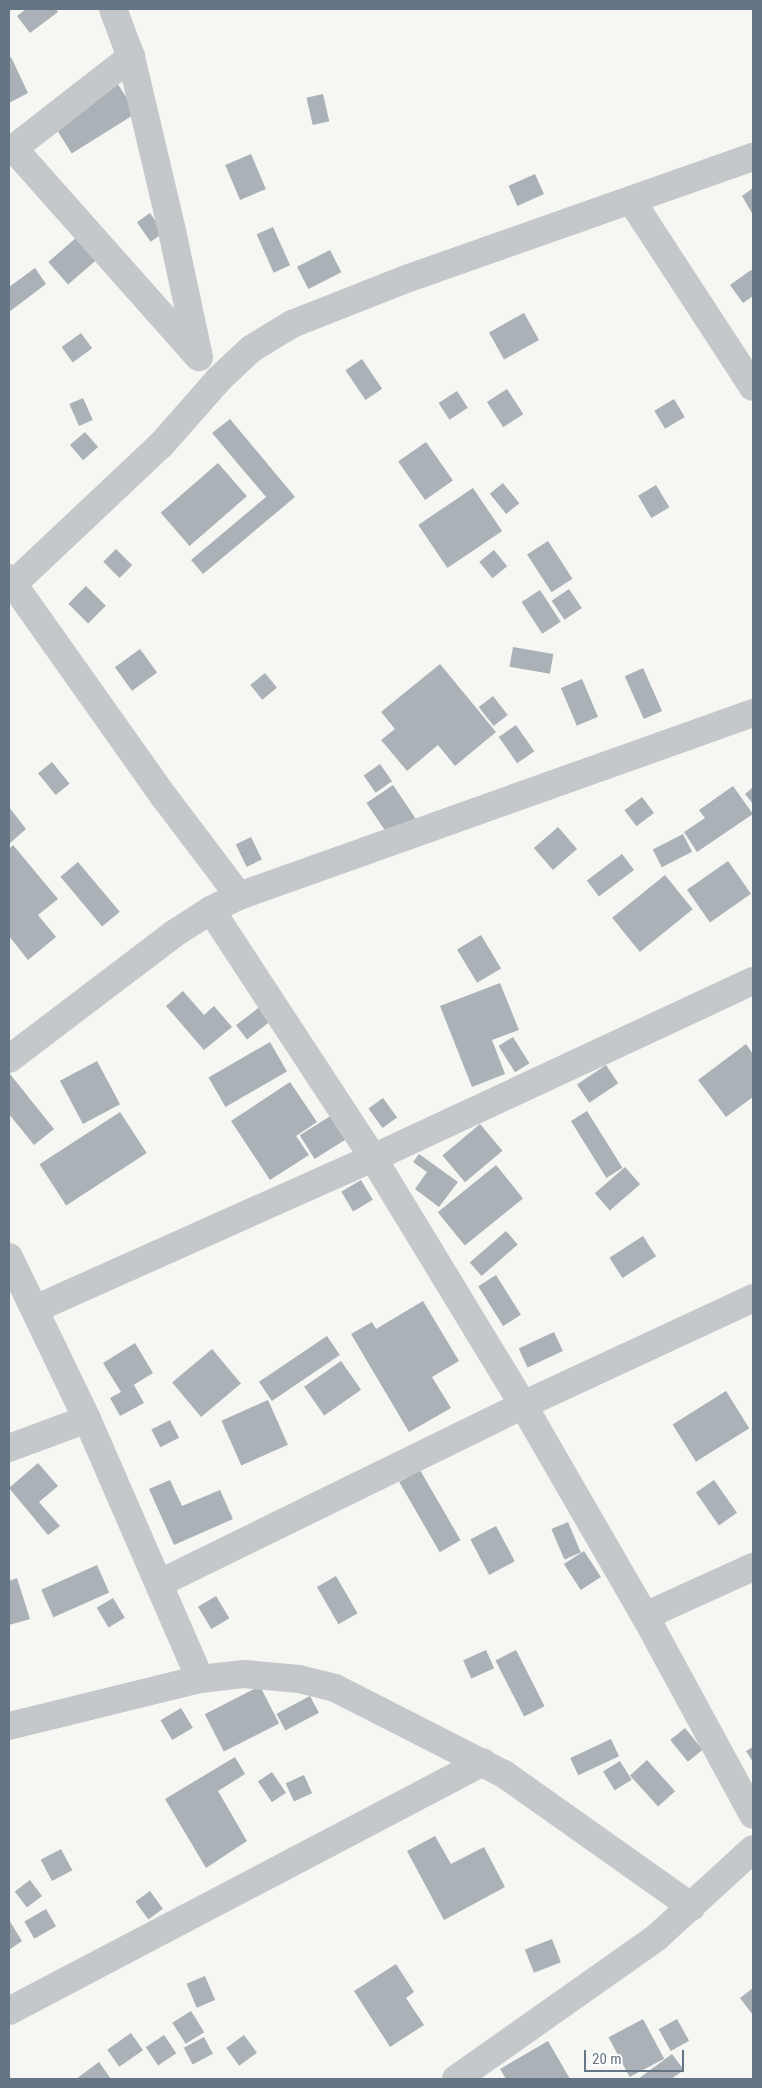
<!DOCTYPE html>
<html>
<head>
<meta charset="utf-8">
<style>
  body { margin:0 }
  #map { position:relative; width:762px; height:2088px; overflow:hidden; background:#f6f6f3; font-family:"Roboto Condensed",sans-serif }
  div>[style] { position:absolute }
  .building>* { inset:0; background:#aab2b8; transform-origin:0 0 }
  .minor>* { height:28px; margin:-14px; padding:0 14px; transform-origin:14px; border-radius:14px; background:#c4c8cb }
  span { translate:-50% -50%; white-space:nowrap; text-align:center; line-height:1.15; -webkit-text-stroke:5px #fff; paint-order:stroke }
  .frame { position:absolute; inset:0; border:10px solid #647585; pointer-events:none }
  .scale { position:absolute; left:584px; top:2050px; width:100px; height:22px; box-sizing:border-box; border:2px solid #647585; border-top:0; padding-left:6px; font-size:15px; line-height:18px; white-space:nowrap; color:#647585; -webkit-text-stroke:4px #fff; paint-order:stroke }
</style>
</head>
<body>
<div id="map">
  <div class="building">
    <div style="clip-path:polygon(26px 9px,56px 9px,58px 12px,30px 33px,17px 16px)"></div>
    <div style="clip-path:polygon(11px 57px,28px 93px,9px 103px,9px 58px)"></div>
    <div style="left:116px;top:81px;width:38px;height:76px;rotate:58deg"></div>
    <div style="left:323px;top:94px;width:28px;height:17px;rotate:77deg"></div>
    <div style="left:251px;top:154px;width:38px;height:28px;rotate:67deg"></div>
    <div style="left:535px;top:174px;width:22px;height:29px;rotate:66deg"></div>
    <div style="clip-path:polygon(753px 188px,753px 215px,742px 196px)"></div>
    <div style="left:150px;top:213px;width:24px;height:16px;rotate:55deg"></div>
    <div style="left:273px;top:227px;width:42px;height:18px;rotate:66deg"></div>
    <div style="left:77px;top:237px;width:30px;height:38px;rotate:49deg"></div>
    <div style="left:330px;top:250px;width:25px;height:37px;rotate:63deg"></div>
    <div style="clip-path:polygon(35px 268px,46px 284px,9px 312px,9px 287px)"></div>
    <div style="clip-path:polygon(751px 270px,753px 272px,753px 296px,743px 303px,730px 285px)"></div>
    <div style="left:524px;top:313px;width:31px;height:40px;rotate:61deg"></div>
    <div style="left:81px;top:333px;width:19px;height:24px;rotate:54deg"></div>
    <div style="left:362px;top:359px;width:36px;height:20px;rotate:56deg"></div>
    <div style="left:507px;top:389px;width:30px;height:24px;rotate:57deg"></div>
    <div style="left:457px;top:391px;width:20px;height:22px;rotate:57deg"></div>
    <div style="left:83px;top:398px;width:24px;height:15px;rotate:66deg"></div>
    <div style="left:674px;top:399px;width:21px;height:23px;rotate:59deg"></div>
    <div style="clip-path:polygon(230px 419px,295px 497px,203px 574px,191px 560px,266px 497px,212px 433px)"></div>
    <div style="left:85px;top:432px;width:20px;height:20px;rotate:49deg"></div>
    <div style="left:426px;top:442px;width:47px;height:34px;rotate:55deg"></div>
    <div style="left:218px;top:463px;width:44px;height:76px;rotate:49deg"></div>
    <div style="left:503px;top:483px;width:26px;height:17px;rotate:51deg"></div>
    <div style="left:656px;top:485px;width:26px;height:21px;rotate:59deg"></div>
    <div style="left:473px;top:488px;width:52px;height:66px;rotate:56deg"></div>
    <div style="left:548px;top:541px;width:45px;height:25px;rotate:57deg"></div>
    <div style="left:116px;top:549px;width:23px;height:18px;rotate:45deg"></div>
    <div style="left:494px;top:550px;width:21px;height:19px;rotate:51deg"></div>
    <div style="left:86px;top:586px;width:28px;height:25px;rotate:45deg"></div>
    <div style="left:569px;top:589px;width:23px;height:21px;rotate:56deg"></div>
    <div style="left:540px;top:590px;width:38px;height:22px;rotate:57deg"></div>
    <div style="left:513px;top:647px;width:41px;height:20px;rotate:10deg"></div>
    <div style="left:140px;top:649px;width:29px;height:31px;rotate:54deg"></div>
    <div style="clip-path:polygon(440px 664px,496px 732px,455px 766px,438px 745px,407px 771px,381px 740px,395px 729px,381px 712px)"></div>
    <div style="left:643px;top:668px;width:47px;height:20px;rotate:66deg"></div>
    <div style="left:265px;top:673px;width:19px;height:19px;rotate:51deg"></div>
    <div style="left:582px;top:679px;width:41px;height:23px;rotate:67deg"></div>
    <div style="left:493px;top:696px;width:24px;height:18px;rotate:52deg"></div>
    <div style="left:516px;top:725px;width:32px;height:21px;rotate:55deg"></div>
    <div style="left:52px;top:762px;width:28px;height:18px;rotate:51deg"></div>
    <div style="left:380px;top:764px;width:21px;height:20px;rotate:55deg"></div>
    <div style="left:393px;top:785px;width:40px;height:32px;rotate:56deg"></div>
    <div style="clip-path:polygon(733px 786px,753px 814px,697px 852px,684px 832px,705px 818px,699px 810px)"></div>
    <div style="clip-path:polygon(753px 787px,753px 804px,745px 794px)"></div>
    <div style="left:642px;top:797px;width:20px;height:22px;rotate:53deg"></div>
    <div style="clip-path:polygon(9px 807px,26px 829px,9px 844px)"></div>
    <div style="left:558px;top:827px;width:29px;height:32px;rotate:49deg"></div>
    <div style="left:683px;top:834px;width:20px;height:34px;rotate:63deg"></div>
    <div style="left:251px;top:837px;width:25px;height:17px;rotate:64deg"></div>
    <div style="clip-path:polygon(13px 845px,58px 899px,38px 915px,56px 937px,28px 960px,9px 936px,9px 849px)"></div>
    <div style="left:622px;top:854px;width:20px;height:44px;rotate:53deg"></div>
    <div style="left:728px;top:861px;width:40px;height:50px;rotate:55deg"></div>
    <div style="left:78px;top:862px;width:65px;height:23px;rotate:50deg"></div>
    <div style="left:665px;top:875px;width:44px;height:68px;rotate:51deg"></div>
    <div style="left:481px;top:935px;width:39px;height:28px;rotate:59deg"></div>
    <div style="clip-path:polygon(500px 983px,519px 1030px,492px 1040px,505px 1074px,472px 1087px,440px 1006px)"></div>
    <div style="clip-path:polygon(183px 991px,204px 1015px,214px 1006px,232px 1027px,204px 1050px,166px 1006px)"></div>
    <div style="left:262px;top:1005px;width:18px;height:33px;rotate:52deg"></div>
    <div style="left:513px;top:1037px;width:31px;height:17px;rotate:58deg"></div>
    <div style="left:270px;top:1042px;width:34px;height:71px;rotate:60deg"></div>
    <div style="clip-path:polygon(746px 1044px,753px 1054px,753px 1097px,726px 1117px,698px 1080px)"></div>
    <div style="left:97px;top:1061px;width:49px;height:42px;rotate:62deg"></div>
    <div style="left:606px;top:1065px;width:22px;height:35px;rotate:56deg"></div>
    <div style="clip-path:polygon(10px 1074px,54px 1129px,34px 1145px,9px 1114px)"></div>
    <div style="clip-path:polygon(290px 1082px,317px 1122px,296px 1136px,309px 1155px,270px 1180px,231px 1121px)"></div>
    <div style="left:383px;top:1098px;width:24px;height:18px;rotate:54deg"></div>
    <div style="left:587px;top:1111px;width:67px;height:19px;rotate:58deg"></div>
    <div style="left:120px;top:1112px;width:49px;height:96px;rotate:57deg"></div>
    <div style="left:332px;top:1115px;width:28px;height:38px;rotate:58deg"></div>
    <div style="left:480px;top:1124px;width:35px;height:49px;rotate:50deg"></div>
    <div style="clip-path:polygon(419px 1154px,458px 1182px,439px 1207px,415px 1189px,427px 1172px,413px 1162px)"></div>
    <div style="left:496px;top:1165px;width:43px;height:75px;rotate:51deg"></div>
    <div style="left:625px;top:1167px;width:23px;height:40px;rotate:49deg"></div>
    <div style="left:361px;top:1180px;width:23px;height:23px;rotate:59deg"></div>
    <div style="left:506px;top:1231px;width:18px;height:48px;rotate:49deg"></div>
    <div style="left:643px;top:1236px;width:24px;height:40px;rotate:57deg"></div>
    <div style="left:496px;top:1275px;width:47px;height:21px;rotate:58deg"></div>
    <div style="clip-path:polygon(423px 1301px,459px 1361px,432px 1377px,451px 1408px,409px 1432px,351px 1334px,372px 1322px,376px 1329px)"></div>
    <div style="left:554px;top:1332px;width:21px;height:39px;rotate:65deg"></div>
    <div style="left:327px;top:1336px;width:23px;height:82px;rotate:56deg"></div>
    <div style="clip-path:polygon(135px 1343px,153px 1373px,127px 1389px,134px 1385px,144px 1403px,120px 1416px,110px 1398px,121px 1392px,103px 1363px)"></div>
    <div style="left:212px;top:1349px;width:45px;height:52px;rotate:50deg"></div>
    <div style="left:341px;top:1361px;width:35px;height:45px;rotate:55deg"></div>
    <div style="left:726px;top:1391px;width:44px;height:63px;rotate:58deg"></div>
    <div style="left:268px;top:1400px;width:49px;height:51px;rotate:66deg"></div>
    <div style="left:170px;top:1420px;width:20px;height:21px;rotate:63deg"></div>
    <div style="clip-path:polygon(38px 1463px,58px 1486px,39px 1502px,60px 1526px,48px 1535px,9px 1488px)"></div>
    <div style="left:420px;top:1470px;width:81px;height:24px;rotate:60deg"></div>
    <div style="clip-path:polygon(170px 1480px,182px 1506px,220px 1490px,233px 1519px,174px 1545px,149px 1489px)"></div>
    <div style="left:714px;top:1480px;width:40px;height:22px;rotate:55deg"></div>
    <div style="left:568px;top:1522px;width:33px;height:18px;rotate:67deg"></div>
    <div style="left:496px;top:1526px;width:40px;height:29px;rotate:62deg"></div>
    <div style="left:584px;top:1551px;width:31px;height:24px;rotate:57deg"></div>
    <div style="left:97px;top:1565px;width:30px;height:61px;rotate:66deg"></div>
    <div style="left:336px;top:1576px;width:43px;height:22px;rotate:60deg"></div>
    <div style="clip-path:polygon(17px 1578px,30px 1619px,9px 1625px,9px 1581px)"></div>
    <div style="left:216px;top:1596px;width:26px;height:21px;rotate:59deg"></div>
    <div style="left:113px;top:1598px;width:23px;height:19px;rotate:59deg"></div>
    <div style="left:486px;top:1650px;width:20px;height:25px;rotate:66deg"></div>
    <div style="left:516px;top:1650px;width:63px;height:23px;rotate:63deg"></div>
    <div style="left:260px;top:1686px;width:42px;height:62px;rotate:63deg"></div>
    <div style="left:310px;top:1696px;width:19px;height:38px;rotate:62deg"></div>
    <div style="left:181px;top:1708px;width:23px;height:24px;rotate:59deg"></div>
    <div style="left:685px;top:1728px;width:28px;height:19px;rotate:51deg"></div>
    <div style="left:611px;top:1739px;width:19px;height:45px;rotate:65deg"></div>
    <div style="clip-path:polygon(753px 1747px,753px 1762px,746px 1751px)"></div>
    <div style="clip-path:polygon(235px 1757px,245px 1774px,218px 1791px,247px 1841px,206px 1868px,165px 1799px)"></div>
    <div style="left:647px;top:1760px;width:42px;height:23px;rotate:48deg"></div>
    <div style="left:620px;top:1761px;width:22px;height:20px;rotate:58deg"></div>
    <div style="left:272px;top:1772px;width:25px;height:17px;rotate:56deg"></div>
    <div style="left:304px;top:1775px;width:20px;height:20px;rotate:66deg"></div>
    <div style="clip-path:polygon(435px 1836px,451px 1864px,484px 1847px,505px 1887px,444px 1920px,407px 1851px)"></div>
    <div style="left:61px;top:1849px;width:24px;height:23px;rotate:62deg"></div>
    <div style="left:30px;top:1880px;width:20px;height:19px;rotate:53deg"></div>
    <div style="left:150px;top:1891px;width:22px;height:18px;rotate:54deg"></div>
    <div style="left:46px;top:1909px;width:20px;height:25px;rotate:60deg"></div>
    <div style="clip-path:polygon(9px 1920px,22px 1941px,9px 1950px)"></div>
    <div style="left:552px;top:1939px;width:25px;height:29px;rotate:69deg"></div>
    <div style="clip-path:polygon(396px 1964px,414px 1992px,406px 1998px,424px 2025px,390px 2047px,354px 1991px)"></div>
    <div style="left:205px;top:1976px;width:26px;height:20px;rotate:67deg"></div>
    <div style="clip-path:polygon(753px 1988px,753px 2015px,740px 1998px)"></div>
    <div style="left:191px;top:2011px;width:25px;height:22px;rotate:58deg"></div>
    <div style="left:643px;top:2019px;width:45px;height:39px;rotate:62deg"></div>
    <div style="left:677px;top:2019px;width:25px;height:21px;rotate:61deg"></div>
    <div style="left:131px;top:2033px;width:21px;height:29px;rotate:55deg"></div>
    <div style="left:164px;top:2035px;width:22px;height:22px;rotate:56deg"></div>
    <div style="left:244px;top:2035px;width:22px;height:22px;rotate:54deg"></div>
    <div style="left:204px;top:2037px;width:19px;height:23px;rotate:62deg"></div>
    <div style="clip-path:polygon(548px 2041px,570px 2079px,506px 2079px,500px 2069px)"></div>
    <div style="clip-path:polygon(672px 2054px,684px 2070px,671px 2079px,638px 2079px)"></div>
    <div style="clip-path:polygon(99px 2062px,111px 2079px,76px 2079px)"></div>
  </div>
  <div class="minor">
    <div style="left:113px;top:9px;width:51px;rotate:69.4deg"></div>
    <div style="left:131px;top:57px;width:179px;rotate:76.7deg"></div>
    <div style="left:172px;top:231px;width:129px;rotate:77.9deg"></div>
    <div style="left:14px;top:149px;width:276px;rotate:48.4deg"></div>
    <div style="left:9px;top:152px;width:155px;rotate:-37.9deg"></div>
    <div style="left:631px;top:200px;width:223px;rotate:56.9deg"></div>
    <div style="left:9px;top:578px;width:270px;rotate:54.7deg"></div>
    <div style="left:165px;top:798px;width:123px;rotate:52.9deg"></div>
    <div style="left:9px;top:588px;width:209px;rotate:-43.3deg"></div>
    <div style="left:161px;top:445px;width:88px;rotate:-48.7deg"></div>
    <div style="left:219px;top:379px;width:44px;rotate:-43.2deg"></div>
    <div style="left:251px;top:349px;width:48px;rotate:-31.4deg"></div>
    <div style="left:292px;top:324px;width:126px;rotate:-21.5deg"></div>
    <div style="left:409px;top:278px;width:365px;rotate:-19.4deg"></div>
    <div style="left:211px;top:910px;width:296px;rotate:56.8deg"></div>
    <div style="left:373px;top:1158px;width:289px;rotate:58.7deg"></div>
    <div style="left:523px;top:1405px;width:244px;rotate:60deg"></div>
    <div style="left:645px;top:1616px;width:226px;rotate:61.5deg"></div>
    <div style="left:9px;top:1059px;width:208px;rotate:-37.2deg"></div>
    <div style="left:175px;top:933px;width:43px;rotate:-32.6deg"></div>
    <div style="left:211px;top:910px;width:31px;rotate:-27deg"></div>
    <div style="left:239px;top:896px;width:546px;rotate:-19.6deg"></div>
    <div style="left:9px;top:1257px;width:180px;rotate:64.3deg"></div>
    <div style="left:87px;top:1419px;width:283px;rotate:66.5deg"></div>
    <div style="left:35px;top:1309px;width:370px;rotate:-24.1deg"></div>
    <div style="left:373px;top:1158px;width:419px;rotate:-25deg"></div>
    <div style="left:9px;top:1448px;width:83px;rotate:-20.4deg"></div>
    <div style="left:160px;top:1583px;width:404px;rotate:-26.1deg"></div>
    <div style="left:523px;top:1405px;width:254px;rotate:-24.9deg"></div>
    <div style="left:645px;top:1616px;width:119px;rotate:-24.4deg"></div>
    <div style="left:9px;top:1726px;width:197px;rotate:-13.8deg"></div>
    <div style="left:200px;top:1679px;width:44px;rotate:-6.5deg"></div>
    <div style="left:244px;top:1674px;width:55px;rotate:5.2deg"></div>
    <div style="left:299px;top:1679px;width:37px;rotate:14deg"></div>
    <div style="left:335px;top:1688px;width:190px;rotate:27deg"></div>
    <div style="left:504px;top:1774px;width:230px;rotate:35.3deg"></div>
    <div style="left:9px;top:2011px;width:535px;rotate:-27.71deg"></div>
    <div style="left:456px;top:2079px;width:246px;rotate:-35.2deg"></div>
    <div style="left:657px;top:1937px;width:130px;rotate:-42.5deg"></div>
  </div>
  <div class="frame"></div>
  <div class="scale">20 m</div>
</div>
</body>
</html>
